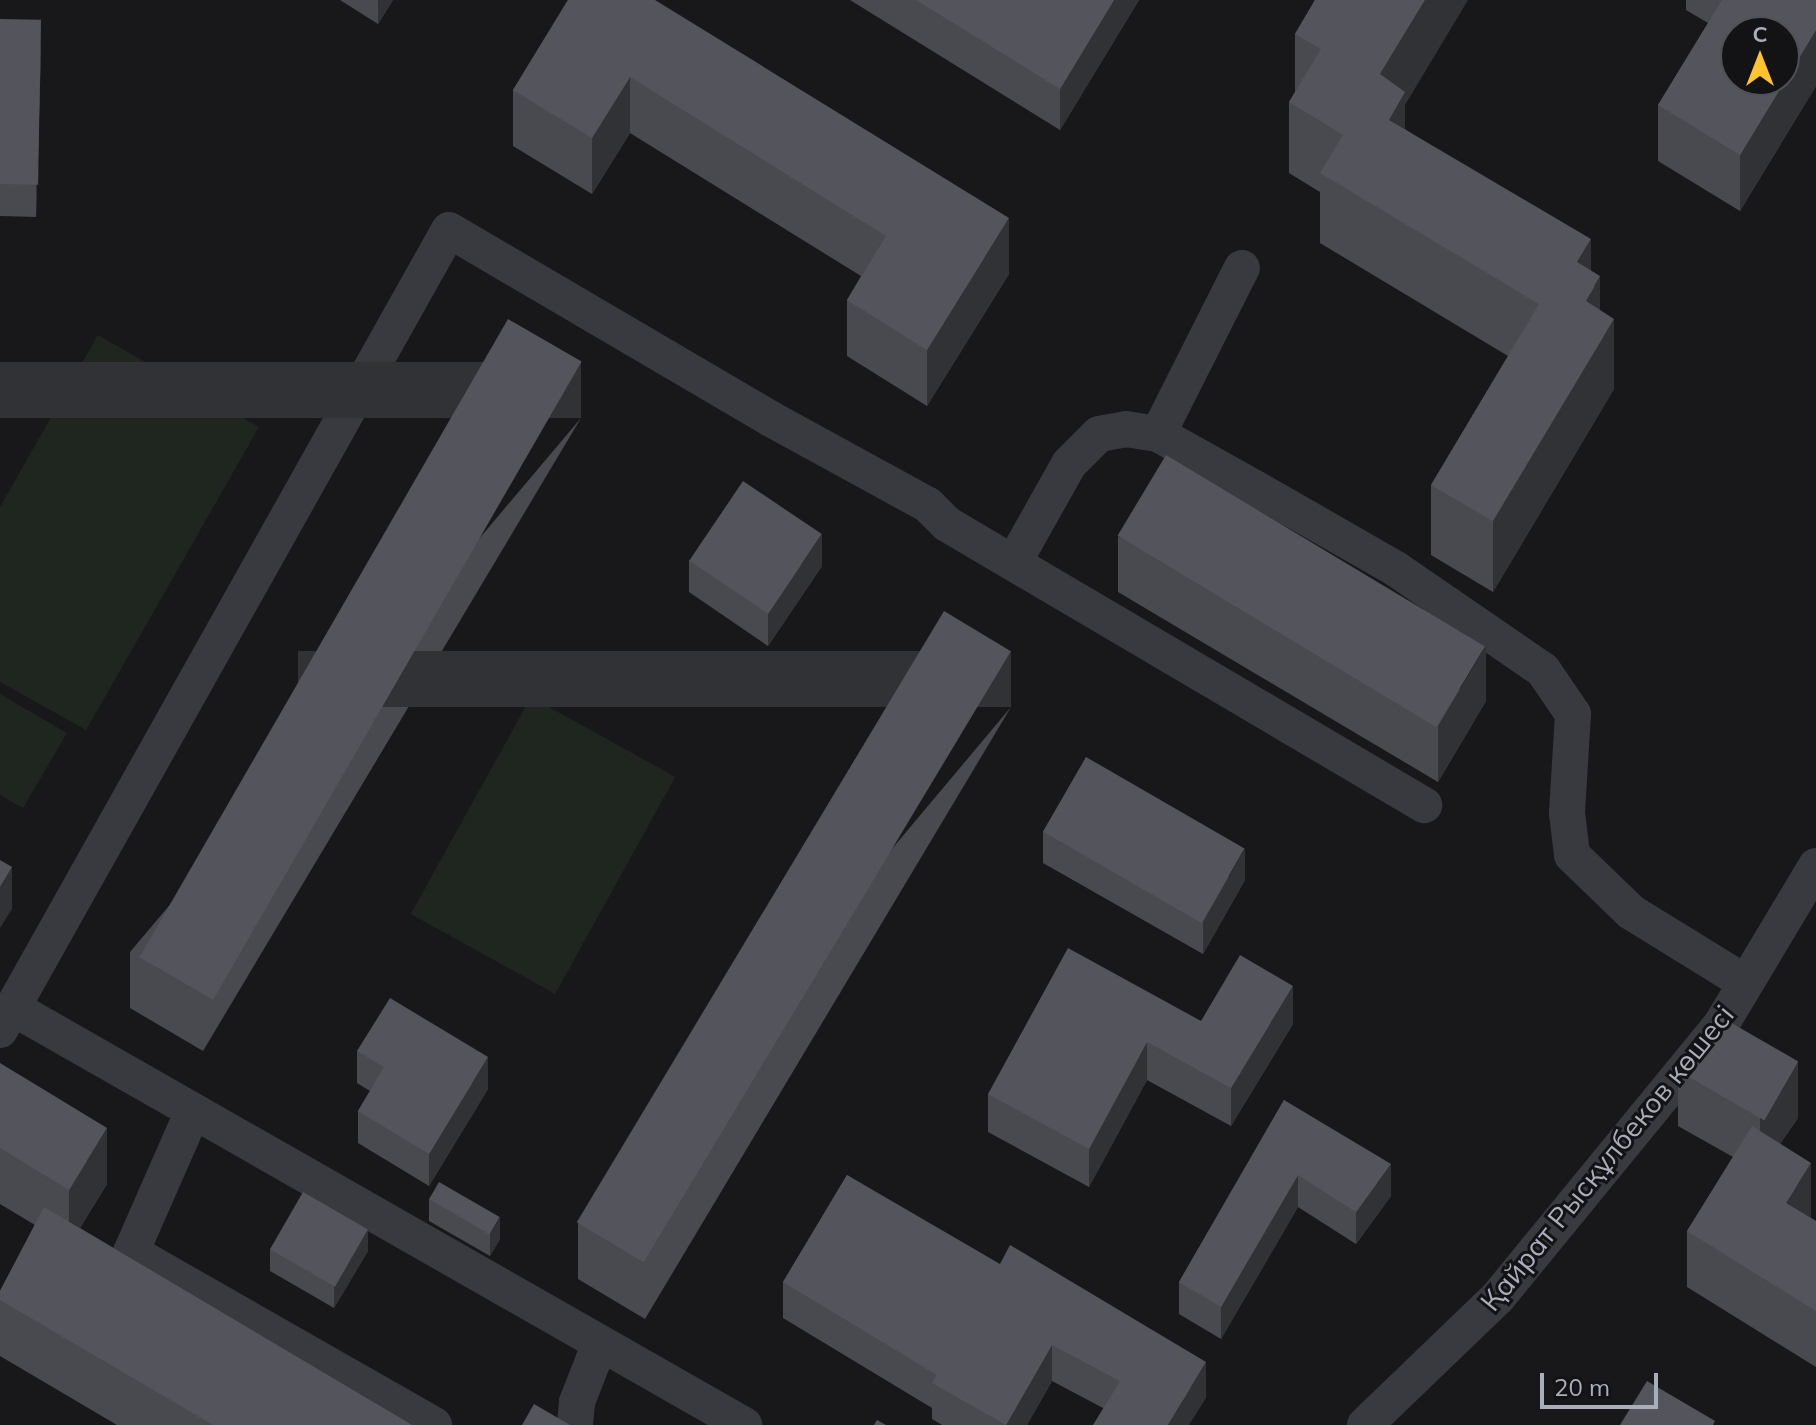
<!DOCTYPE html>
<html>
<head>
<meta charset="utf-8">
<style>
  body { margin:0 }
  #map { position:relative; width:1816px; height:1425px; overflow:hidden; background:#18181b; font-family:Mulish,sans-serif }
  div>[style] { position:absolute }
  .green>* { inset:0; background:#1e261f; transform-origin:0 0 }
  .minor>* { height:36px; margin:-18px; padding:0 18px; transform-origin:18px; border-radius:18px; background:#393a40 }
  .wall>* { inset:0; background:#494a50 }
  .shaded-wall>* { inset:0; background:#313236; transform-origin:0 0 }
  .building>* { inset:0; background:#54555c; transform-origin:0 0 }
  span { translate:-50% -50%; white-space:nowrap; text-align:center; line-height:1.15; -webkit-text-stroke:6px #131316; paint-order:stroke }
  .street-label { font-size:28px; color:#a9aebb }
  .north { position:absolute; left:1720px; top:16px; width:80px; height:80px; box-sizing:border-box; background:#131316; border:2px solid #4f5158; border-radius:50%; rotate:0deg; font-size:22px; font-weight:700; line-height:32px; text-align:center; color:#a9aebb }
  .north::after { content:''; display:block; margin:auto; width:28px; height:36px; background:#ffc32c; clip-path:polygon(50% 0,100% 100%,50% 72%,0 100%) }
  .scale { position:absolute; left:1540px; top:1373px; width:118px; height:36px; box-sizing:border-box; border:4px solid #a9aebb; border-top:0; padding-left:10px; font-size:24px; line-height:28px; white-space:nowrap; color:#a9aebb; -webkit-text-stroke:6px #131316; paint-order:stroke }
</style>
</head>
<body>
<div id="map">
  <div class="green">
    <div style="clip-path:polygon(98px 335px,259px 427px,86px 730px,0 682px,0 507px)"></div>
    <div style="clip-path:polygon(0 694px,67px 733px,23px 808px,0 795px)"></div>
    <div style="left:531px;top:697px;width:165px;height:248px;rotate:29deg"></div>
  </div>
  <div class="minor">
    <div style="left:1158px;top:434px;width:186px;rotate:-63.2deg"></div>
    <div style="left:1014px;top:562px;width:112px;rotate:-60.7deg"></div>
    <div style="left:1069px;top:464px;width:42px;rotate:-45deg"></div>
    <div style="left:1099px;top:434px;width:27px;rotate:-10deg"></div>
    <div style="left:1126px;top:429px;width:32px;rotate:9deg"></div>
    <div style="left:1158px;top:434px;width:109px;rotate:29.2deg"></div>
    <div style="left:1253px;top:487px;width:165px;rotate:29.8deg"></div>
    <div style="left:1396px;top:569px;width:178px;rotate:34.5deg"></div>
    <div style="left:1543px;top:670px;width:53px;rotate:55.7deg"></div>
    <div style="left:1573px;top:714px;width:99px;rotate:93.5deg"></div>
    <div style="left:1567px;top:813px;width:42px;rotate:83.2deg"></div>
    <div style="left:1572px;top:855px;width:82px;rotate:44deg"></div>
    <div style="left:1631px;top:912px;width:135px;rotate:31.7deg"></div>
    <div style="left:13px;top:1008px;width:842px;rotate:29.7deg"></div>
    <div style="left:0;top:1030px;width:917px;rotate:-60.7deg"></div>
    <div style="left:449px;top:230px;width:373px;rotate:30.4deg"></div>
    <div style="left:771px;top:419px;width:179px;rotate:28.7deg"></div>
    <div style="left:928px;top:505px;width:27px;rotate:45deg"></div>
    <div style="left:947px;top:524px;width:554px;rotate:30.5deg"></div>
    <div style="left:193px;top:1111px;width:154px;rotate:113.7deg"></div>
    <div style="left:131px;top:1252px;width:349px;rotate:29.7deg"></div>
    <div style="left:575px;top:1425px;width:23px;rotate:-85deg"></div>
    <div style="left:577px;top:1402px;width:63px;rotate:-68.7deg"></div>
    <div style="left:1365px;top:1425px;width:185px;rotate:-43.9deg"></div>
    <div style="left:1498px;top:1297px;width:354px;rotate:-50.7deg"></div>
    <div style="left:1722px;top:1023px;width:183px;rotate:-59.1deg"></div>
  </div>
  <div class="wall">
    <div style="clip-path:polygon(340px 0,393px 0,378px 24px)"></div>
    <div style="clip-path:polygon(568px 0,1009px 274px,927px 406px,847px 356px,847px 300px,861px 276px,630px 133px,592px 194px,513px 146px,513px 90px)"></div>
    <div style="clip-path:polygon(850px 0,1139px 0,1060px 130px)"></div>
    <div style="clip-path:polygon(1315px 0,1405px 105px,1405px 129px,1591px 270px,1600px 310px,1614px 389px,1493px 592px,1431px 555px,1431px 485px,1508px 356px,1320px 243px,1320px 192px,1289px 173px,1289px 102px,1295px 92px,1295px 34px)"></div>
    <div style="clip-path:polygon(1686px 0,1816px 0,1816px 86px,1740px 211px,1658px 161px,1658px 105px,1708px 23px,1686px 10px)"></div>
    <div style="clip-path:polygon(0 19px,41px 52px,36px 217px,0 216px)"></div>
    <div style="clip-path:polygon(581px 418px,203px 1051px,130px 1008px,130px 952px)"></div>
    <div style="clip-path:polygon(1118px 536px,1486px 701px,1438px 782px,1118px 592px)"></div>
    <div style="clip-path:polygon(689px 560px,822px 566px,768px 646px,689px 592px)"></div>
    <div style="clip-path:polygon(1011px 707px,645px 1319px,578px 1279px,578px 1223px)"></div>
    <div style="clip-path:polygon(1043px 831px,1245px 880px,1203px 954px,1043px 863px)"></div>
    <div style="clip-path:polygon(1201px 1021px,1293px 1024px,1231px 1126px,1147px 1080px,1089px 1187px,988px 1132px,988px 1094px)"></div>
    <div style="clip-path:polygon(357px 1051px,488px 1089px,429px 1186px,358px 1143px,358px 1111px,370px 1091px,357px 1083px)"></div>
    <div style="clip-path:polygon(0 1063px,107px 1184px,80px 1228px,412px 1425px,117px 1425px,0 1356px,0 1291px,35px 1225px,0 1204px)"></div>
    <div style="clip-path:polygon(1678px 1070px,1798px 1118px,1780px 1144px,1811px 1218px,1816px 1221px,1816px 1367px,1687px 1287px,1687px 1231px,1733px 1157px,1678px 1126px)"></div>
    <div style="clip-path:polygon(1284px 1100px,1391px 1196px,1356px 1244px,1298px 1207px,1221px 1339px,1179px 1314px,1179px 1282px)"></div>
    <div style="clip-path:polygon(847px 1175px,1206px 1398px,1103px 1408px,1052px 1381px,1027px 1425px,942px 1425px,932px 1419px,932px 1408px,783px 1318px,783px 1282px)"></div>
    <div style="clip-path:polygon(429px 1199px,500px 1239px,490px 1256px,429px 1221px)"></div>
    <div style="clip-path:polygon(270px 1249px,368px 1251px,334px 1308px,270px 1271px)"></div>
  </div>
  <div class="shaded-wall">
    <div style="clip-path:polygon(378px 0,393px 0,378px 24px)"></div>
    <div style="clip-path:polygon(1114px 0,1139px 0,1060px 130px,1060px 89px)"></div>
    <div style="clip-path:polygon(1425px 0,1468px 0,1405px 105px,1405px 162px,1389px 190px,1380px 74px)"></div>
    <div style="clip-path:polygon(41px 20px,41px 52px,36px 217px,36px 185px)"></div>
    <div style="clip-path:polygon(1816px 30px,1816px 86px,1740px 211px,1740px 155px)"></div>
    <div style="clip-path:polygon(630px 77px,630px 133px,592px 194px,592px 138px)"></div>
    <div style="clip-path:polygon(1009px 218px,1009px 274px,927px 406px,927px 350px)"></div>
    <div style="clip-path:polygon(1591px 239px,1591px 293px,1600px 276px,1600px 342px,1614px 319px,1614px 389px,1493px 592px,1493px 521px,1577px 262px)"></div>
    <div style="left:581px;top:362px;width:56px;height:738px;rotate:90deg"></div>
    <div style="clip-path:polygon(822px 534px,822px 566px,768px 646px,768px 614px)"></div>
    <div style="clip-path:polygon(1486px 645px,1486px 701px,1438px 782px,1438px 726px)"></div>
    <div style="left:1011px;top:651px;width:56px;height:713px;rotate:90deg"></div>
    <div style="clip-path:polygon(1245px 848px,1245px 880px,1203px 954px,1203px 922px)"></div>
    <div style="clip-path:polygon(12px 867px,12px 909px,0 928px,0 887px)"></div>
    <div style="clip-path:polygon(1293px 986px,1293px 1024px,1231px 1126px,1231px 1088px)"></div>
    <div style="clip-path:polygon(1147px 1042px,1147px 1080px,1089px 1187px,1089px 1149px)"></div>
    <div style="clip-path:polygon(488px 1057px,488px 1089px,429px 1186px,429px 1154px)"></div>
    <div style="clip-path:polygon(1798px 1062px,1798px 1118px,1760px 1173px,1760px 1117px)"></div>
    <div style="clip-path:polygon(107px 1128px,107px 1184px,69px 1246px,69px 1190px)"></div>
    <div style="clip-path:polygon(1811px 1163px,1811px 1219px,1786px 1203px)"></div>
    <div style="clip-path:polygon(1391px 1164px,1391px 1196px,1356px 1244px,1356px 1212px)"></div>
    <div style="clip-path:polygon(1298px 1175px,1298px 1207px,1221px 1339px,1221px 1307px)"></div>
    <div style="clip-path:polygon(500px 1217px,500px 1239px,490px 1256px,490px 1234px)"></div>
    <div style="clip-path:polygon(368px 1229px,368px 1251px,334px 1308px,334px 1286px)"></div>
    <div style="clip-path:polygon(1052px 1345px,1052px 1381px,1027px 1425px,1006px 1425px)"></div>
    <div style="clip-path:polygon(1206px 1362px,1206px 1398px,1189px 1425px,1168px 1425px)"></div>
  </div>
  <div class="building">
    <div style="clip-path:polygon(568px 0,655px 0,1009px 218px,927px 350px,847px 300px,886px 236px,630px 77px,592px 138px,513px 90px)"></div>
    <div style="clip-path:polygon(916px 0,1114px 0,1060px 89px)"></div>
    <div style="clip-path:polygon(1315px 0,1425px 0,1380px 74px,1405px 92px,1389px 120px,1591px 239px,1577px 262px,1600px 276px,1586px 301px,1614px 319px,1493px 521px,1431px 485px,1539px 304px,1320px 173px,1343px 135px,1289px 102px,1321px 49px,1295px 34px)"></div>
    <div style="clip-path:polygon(evenodd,1722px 0,1816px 0,1816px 30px,1740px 155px,1658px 105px,1722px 0,1736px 32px,1784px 32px,1784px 80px,1736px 80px,1736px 32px)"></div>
    <div style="left:0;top:19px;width:41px;height:165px;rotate:1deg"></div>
    <div style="left:508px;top:319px;width:85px;height:737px;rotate:30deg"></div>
    <div style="left:1166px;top:455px;width:372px;height:94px;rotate:31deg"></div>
    <div style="left:743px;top:481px;width:95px;height:96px;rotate:34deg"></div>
    <div style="left:944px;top:611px;width:78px;height:713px;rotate:31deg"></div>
    <div style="left:1086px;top:757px;width:183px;height:86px;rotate:30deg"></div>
    <div style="clip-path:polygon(0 860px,12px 867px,0 887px)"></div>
    <div style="clip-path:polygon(1068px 948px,1201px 1021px,1240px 955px,1293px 986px,1231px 1088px,1147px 1042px,1089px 1149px,988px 1094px)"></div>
    <div style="clip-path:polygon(390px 998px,488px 1057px,429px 1154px,358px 1111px,384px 1067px,357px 1051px)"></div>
    <div style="left:1716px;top:1014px;width:95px;height:68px;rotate:30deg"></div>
    <div style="clip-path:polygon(0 1063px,107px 1128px,69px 1190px,0 1148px)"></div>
    <div style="clip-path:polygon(1284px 1100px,1391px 1164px,1356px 1212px,1298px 1175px,1221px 1307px,1179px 1282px)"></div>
    <div style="clip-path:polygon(1752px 1126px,1811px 1163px,1786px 1203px,1816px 1221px,1816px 1311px,1687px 1231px)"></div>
    <div style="clip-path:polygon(847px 1175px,1000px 1264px,1010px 1245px,1206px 1362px,1168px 1425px,1093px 1425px,1120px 1381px,1052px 1345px,1006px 1425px,932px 1383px,937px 1375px,783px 1282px)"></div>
    <div style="left:439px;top:1182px;width:70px;height:20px;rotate:30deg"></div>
    <div style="left:303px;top:1192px;width:75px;height:66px;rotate:30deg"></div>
    <div style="clip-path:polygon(44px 1207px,412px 1425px,213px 1425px,0 1300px,0 1291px)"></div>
    <div style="clip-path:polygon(1647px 1381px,1715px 1421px,1713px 1425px,1620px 1425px)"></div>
    <div style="clip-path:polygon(534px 1404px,570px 1425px,522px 1425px)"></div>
    <div style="clip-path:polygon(877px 1420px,886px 1425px,874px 1425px)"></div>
  </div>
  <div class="street-label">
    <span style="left:1607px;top:1158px;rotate:-51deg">Қайрат Рысқұлбеков көшесі</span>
  </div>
  <div class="north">С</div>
  <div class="scale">20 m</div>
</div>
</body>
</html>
